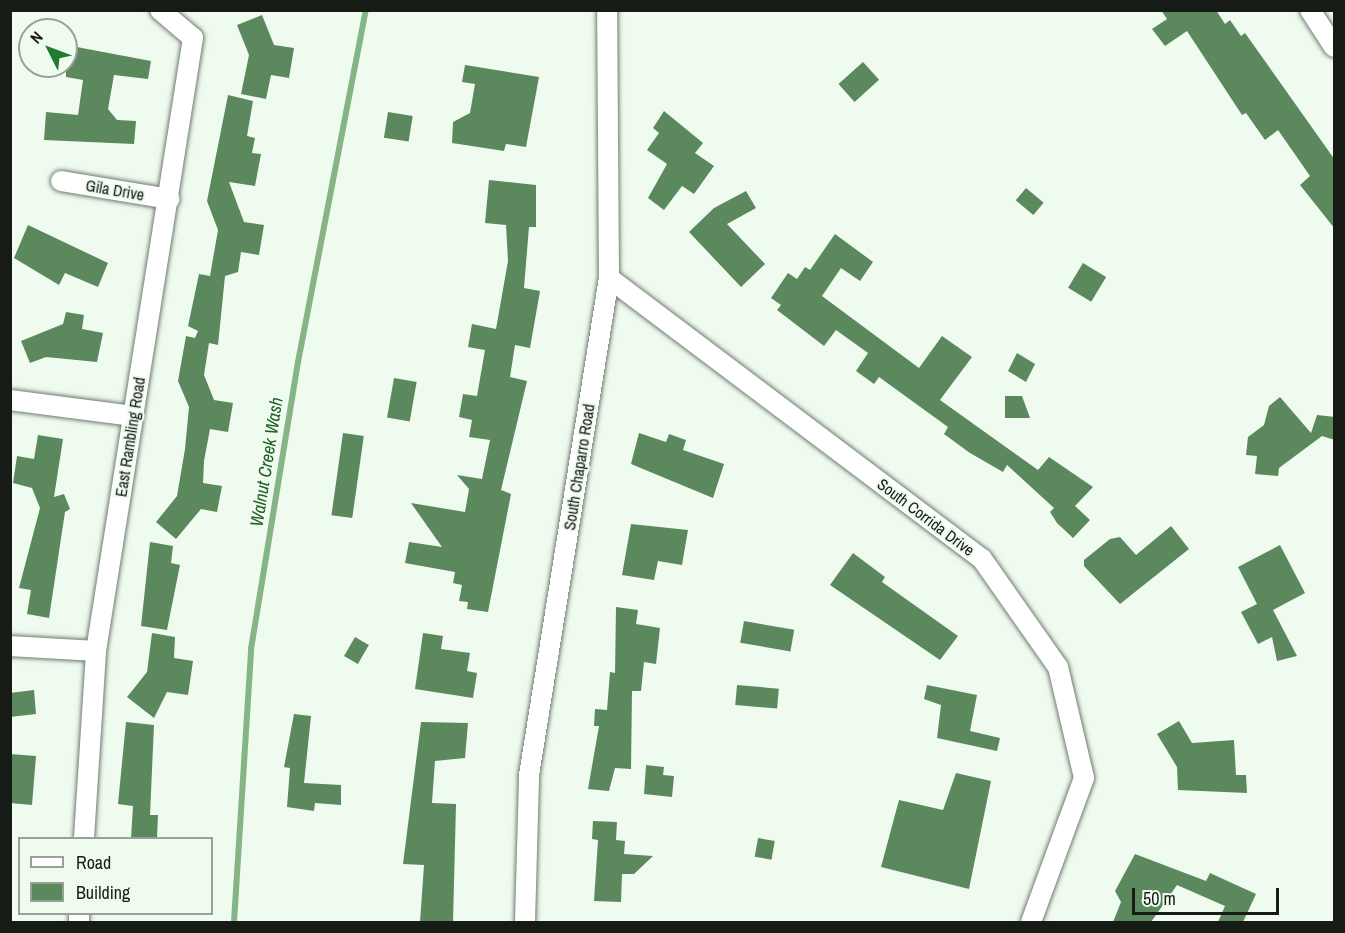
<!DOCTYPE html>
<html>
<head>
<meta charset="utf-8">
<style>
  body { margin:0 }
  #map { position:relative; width:1345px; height:933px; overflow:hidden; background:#effbef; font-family:"Archivo Narrow",sans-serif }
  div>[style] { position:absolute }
  .stream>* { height:6px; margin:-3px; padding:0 3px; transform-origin:3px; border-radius:3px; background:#86b487 }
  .building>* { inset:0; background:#5c885e; transform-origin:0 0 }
  .roads { filter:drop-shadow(0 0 2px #717c71) drop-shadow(0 0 2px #717c71) }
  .minor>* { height:20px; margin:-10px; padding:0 10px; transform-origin:10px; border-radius:10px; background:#fff }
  span { translate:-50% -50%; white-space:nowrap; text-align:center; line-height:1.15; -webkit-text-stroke:4.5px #effbef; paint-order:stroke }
  .street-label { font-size:16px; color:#161b16 }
  .water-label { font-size:18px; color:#1f6027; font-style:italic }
  .frame { position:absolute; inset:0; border:12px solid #161b16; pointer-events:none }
  .legend { position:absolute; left:18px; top:837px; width:195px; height:78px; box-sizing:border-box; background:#effbef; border:2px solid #98a198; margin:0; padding:8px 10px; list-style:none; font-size:18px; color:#161b16 }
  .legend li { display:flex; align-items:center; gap:12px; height:30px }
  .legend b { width:30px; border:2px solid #98a198 }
  .north { position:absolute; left:18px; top:18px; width:60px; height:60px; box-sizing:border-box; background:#effbef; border:2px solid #98a198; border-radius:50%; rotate:312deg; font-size:16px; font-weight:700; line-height:24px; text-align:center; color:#161b16 }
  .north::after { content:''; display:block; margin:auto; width:21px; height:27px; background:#1e7d2e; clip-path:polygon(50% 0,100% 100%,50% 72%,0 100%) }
  .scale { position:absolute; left:1132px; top:888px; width:147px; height:27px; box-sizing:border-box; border:3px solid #161b16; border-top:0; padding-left:8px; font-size:18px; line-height:21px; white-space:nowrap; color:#161b16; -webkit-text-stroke:4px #effbef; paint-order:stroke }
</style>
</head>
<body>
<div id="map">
  <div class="stream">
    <div style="left:234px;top:922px;width:274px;rotate:-86.4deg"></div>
    <div style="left:251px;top:649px;width:291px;rotate:-80.7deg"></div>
    <div style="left:298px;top:362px;width:359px;rotate:-79.1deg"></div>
  </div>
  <div class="building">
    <div style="clip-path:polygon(1161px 10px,1216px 10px,1225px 24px,1230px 20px,1241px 36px,1245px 33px,1335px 160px,1335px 229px,1300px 185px,1310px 176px,1278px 130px,1265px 140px,1246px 113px,1242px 115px,1187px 31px,1165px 46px,1152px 29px,1167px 19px)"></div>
    <div style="clip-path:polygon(262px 15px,274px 45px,294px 48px,289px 78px,271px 75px,266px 99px,241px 94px,249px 55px,237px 25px)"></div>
    <div style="clip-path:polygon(66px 45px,151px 61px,148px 79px,114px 75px,108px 109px,117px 120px,136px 121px,134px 144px,44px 140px,46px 112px,78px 115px,83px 80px,66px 77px)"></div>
    <div style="left:863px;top:62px;width:24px;height:33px;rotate:48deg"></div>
    <div style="clip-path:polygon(465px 65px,539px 77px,526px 147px,506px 144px,504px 151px,452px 143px,453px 122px,470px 113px,475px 84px,462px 82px)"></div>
    <div style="clip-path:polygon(228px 95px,253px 101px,247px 136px,255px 138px,252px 153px,261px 154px,255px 186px,229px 182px,244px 222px,264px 225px,259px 255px,241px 252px,238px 272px,225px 276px,218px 345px,209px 343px,204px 375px,214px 400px,233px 403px,228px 432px,210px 429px,204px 461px,203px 483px,222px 486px,217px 512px,201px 509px,176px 539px,156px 522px,177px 496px,185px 449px,189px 407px,178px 381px,186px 336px,195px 338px,198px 331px,188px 326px,199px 274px,210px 276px,218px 230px,207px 201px)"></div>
    <div style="clip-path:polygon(664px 111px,703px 143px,695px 153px,714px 166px,694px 194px,682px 186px,664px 210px,648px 198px,667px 164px,647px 150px,659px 133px,653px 128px)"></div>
    <div style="left:388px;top:112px;width:25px;height:26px;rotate:9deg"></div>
    <div style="clip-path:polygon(489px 180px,536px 185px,536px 227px,529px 227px,524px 288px,540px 291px,530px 348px,515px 345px,510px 377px,527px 381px,501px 490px,511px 494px,488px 612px,467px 609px,468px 602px,459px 601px,462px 585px,453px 583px,455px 572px,405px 563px,409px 542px,442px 547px,411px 503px,465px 512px,469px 489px,457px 475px,482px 479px,490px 440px,469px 437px,472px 420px,459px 417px,463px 394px,477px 396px,485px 350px,468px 347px,472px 324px,496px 329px,508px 261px,506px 225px,485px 223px)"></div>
    <div style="left:1026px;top:188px;width:23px;height:16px;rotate:40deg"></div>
    <div style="clip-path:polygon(746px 191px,756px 208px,727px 224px,765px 264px,741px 287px,689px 232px,714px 208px)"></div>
    <div style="clip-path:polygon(28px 225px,108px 263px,98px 287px,65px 273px,59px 285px,14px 258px)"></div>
    <div style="clip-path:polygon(835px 234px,873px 262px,860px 281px,841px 268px,822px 296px,919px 368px,942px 336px,972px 357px,940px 400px,1038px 470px,1049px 457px,1093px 487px,1075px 506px,1090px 520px,1073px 538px,1057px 523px,1050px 512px,1054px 508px,1007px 465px,1003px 472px,970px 453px,944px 434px,948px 427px,879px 377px,874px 384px,856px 371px,868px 353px,836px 330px,824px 346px,777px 310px,781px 305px,771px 298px,788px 273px,797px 279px,805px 267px,810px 270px)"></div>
    <div style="left:1083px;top:263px;width:27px;height:29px;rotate:31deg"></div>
    <div style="clip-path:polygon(66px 312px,84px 315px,82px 329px,103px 333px,97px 362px,46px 357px,30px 363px,21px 341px,63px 324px)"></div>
    <div style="clip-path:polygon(1017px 353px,1035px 364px,1026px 382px,1008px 371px)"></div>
    <div style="left:394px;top:378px;width:23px;height:40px;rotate:10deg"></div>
    <div style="clip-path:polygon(1005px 396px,1022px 396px,1030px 418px,1005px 418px)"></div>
    <div style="clip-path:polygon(1280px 397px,1311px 433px,1317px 415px,1335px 417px,1335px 440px,1322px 436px,1279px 468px,1278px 476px,1255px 474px,1257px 456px,1246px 455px,1248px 437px,1264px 425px,1269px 406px)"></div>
    <div style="left:343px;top:433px;width:21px;height:83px;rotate:8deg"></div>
    <div style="clip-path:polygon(639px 433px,666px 442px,669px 434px,686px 440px,683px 450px,724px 464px,713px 498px,631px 464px)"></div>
    <div style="clip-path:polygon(38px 435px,63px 439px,54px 497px,64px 494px,70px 509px,65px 512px,49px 618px,27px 614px,31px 590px,19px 588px,40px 508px,32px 488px,13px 483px,17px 456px,34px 459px)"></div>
    <div style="clip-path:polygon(631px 524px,688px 530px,682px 565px,658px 561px,654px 580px,622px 575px)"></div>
    <div style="clip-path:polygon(1171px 526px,1189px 549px,1120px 604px,1084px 566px,1084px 560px,1110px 539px,1120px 537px,1136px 555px)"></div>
    <div style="clip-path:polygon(150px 542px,173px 546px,171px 563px,180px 565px,167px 630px,141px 626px)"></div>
    <div style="clip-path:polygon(1280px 545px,1305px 593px,1273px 610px,1297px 656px,1277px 661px,1272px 637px,1258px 644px,1241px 612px,1257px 604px,1238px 567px)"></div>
    <div style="clip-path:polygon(853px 553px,885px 577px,882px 582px,958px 636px,940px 660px,830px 585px)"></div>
    <div style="clip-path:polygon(616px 607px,638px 610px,636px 624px,660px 628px,656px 664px,644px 662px,641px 691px,632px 691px,631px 769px,615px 768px,609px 791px,588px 789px,599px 726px,594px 726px,595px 709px,607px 710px,610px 672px,615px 673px)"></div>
    <div style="left:744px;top:621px;width:51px;height:22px;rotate:10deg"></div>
    <div style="clip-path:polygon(152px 633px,175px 637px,174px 658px,193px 661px,188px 695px,167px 692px,154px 718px,127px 697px,147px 672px)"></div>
    <div style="clip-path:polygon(423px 633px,443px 636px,441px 649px,470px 653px,467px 671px,477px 673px,473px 698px,415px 689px)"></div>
    <div style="left:355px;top:637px;width:16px;height:22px;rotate:30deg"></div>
    <div style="left:737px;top:685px;width:42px;height:20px;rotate:5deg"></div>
    <div style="clip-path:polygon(927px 685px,977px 695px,970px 731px,1000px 738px,997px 751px,937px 738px,941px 705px,924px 699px)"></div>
    <div style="clip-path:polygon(34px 690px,36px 714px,10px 717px,10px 693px)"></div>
    <div style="clip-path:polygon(294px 714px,311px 716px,304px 783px,341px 785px,341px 805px,315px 803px,314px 811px,287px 807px,290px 768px,284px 767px)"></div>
    <div style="clip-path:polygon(1179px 721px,1192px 743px,1234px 740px,1236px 775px,1246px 775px,1247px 793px,1178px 790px,1177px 767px,1157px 734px)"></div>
    <div style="clip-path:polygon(126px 722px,154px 725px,150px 815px,158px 815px,157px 838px,131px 838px,133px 806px,118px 804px)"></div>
    <div style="clip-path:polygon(421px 722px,468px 723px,465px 758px,435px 761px,432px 803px,456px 804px,453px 922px,420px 922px,424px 865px,403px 864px)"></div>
    <div style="clip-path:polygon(10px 754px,36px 756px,32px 805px,10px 803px)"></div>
    <div style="clip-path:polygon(646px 765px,664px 767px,663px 775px,674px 776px,672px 797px,644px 794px)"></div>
    <div style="clip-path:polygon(956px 773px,991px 781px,969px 889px,881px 867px,899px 800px,943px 810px)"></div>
    <div style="clip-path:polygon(593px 821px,617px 822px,616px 840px,625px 841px,624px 854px,653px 856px,634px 874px,622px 874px,621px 902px,594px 901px,598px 840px,592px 839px)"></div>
    <div style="left:758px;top:838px;width:17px;height:19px;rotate:10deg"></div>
    <div style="clip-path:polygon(1135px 854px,1206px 881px,1210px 873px,1256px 894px,1243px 922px,1218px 922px,1225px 906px,1177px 885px,1151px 922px,1113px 922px,1121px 902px,1115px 891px)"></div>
  </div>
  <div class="roads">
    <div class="minor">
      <div style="left:1310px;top:10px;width:44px;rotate:57deg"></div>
      <div style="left:61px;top:181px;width:110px;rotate:9.4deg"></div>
      <div style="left:609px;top:278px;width:467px;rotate:37deg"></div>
      <div style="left:982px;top:559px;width:132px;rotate:54.9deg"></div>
      <div style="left:1058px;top:667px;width:114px;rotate:76.8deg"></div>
      <div style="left:1084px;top:778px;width:153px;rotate:110.2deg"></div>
      <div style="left:10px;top:400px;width:124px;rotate:7.4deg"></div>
      <div style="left:10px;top:646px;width:86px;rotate:3.3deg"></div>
      <div style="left:84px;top:838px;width:187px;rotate:-86.3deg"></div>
      <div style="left:96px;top:651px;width:621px;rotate:-81.01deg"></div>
      <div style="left:193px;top:38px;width:43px;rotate:-139.7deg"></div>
      <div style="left:79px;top:922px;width:8px;rotate:-90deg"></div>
      <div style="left:525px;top:922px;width:147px;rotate:-88.4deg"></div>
      <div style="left:529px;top:775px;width:503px;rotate:-80.86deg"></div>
      <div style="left:609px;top:278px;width:268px;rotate:-90.4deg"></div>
    </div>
  </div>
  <div class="street-label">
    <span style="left:115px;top:190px;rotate:10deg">Gila Drive</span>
    <span style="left:130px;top:437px;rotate:-81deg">East Rambling Road</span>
    <span style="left:579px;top:467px;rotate:-81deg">South Chaparro Road</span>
    <span style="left:926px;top:517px;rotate:37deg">South Corrida Drive</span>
  </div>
  <div class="water-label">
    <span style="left:267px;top:462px;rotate:-81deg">Walnut Creek Wash</span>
  </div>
  <div class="frame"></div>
  <ul class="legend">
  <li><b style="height:8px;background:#fff"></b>Road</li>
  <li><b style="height:16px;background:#5c885e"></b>Building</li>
  </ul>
  <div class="north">N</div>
  <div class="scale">50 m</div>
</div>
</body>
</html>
